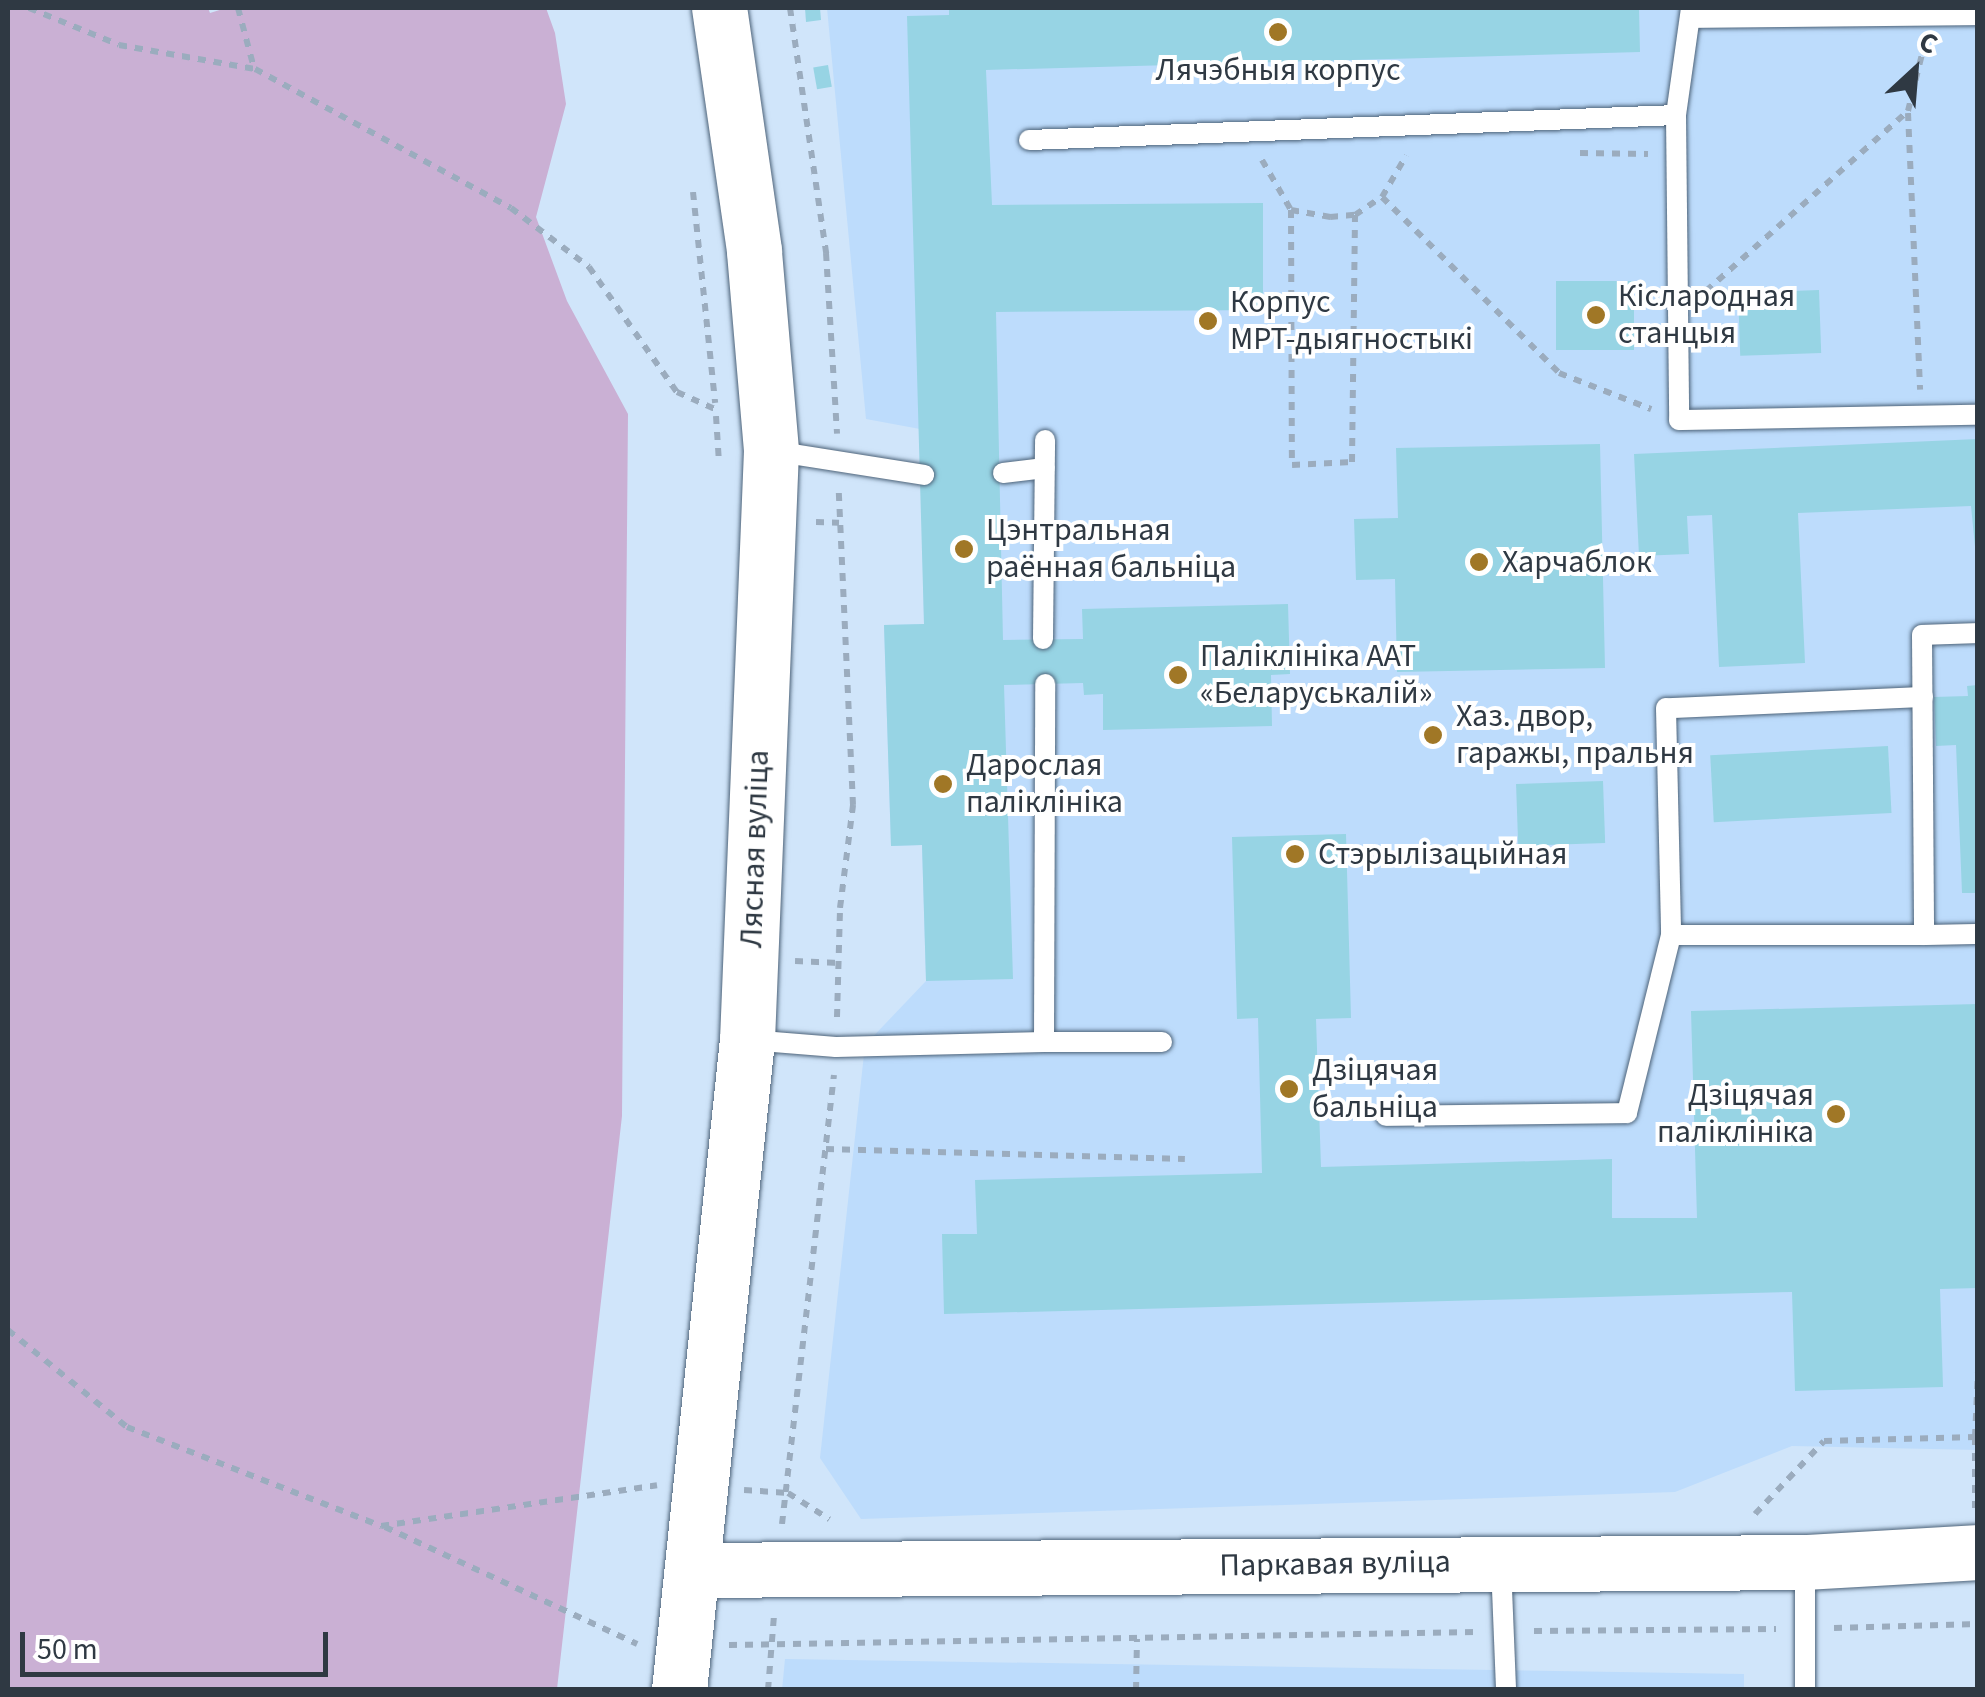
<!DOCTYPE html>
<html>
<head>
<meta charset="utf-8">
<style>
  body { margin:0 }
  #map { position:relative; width:1985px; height:1697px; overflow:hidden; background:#d0e5fa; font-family:"Source Sans 3",sans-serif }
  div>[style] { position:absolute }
  .built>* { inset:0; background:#bddcfc }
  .green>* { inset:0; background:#cab0d4 }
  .building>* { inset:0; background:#97d4e4; transform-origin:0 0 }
  .path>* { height:6px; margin-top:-3px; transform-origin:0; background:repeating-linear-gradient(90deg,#9bacbe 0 8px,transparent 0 16px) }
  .roads { filter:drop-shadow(0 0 2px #4d6379) drop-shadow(0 0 2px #4d6379) }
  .lane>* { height:20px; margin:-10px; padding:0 10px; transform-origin:10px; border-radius:10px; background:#fff }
  .secondary>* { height:55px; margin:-27.5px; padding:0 27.5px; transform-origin:27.5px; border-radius:27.5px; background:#fff }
  .dots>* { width:28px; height:28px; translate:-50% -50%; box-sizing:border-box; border:5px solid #fff; border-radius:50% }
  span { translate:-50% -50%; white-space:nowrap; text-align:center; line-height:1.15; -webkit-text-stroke:8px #fff; paint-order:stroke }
  .poi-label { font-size:32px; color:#2f3943 }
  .left { translate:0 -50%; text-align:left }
  .right { translate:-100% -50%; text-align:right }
  .street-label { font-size:32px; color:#2f3943 }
  .frame { position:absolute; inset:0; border:10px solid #2f3943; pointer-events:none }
  .north { position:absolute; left:1865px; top:20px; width:100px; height:100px; -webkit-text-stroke:8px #fff; paint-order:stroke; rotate:26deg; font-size:28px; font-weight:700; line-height:40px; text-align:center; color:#2f3943 }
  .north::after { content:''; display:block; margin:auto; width:35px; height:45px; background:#2f3943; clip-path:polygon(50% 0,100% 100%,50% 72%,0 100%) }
  .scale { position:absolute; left:20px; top:1632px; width:308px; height:45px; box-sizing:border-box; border:5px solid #2f3943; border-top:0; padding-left:12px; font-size:30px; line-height:35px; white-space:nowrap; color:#2f3943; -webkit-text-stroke:8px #fff; paint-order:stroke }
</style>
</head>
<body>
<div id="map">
  <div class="built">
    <div style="clip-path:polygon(827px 8px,1977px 8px,1977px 1450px,1792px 1446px,1675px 1492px,861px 1519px,820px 1458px,865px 1045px,926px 981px,922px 845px,891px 846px,884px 625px,924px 624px,920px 429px,866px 419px)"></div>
    <div style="clip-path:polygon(785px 1659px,1744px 1674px,1744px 1690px,782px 1690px)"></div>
  </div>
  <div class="green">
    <div style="clip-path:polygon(8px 8px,208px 8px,210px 13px,226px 8px,546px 8px,555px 33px,566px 104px,536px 217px,567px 301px,628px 414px,622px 1116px,557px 1689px,8px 1689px)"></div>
  </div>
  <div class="building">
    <div style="clip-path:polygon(805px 8px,820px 8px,821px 20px,806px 22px)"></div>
    <div style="clip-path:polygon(949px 8px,1639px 8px,1640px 52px,986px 70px,992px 205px,1263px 203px,1263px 310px,996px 312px,1003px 640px,1083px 639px,1082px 609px,1288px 604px,1290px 674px,1271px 675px,1272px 726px,1103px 730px,1103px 694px,1084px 695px,1083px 683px,1004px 685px,1013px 979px,926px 981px,922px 845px,891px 846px,884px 625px,924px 624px,907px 16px,949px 15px)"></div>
    <div style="left:828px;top:65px;width:22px;height:15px;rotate:80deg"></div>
    <div style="left:1556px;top:281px;width:78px;height:69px"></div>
    <div style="left:1819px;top:290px;width:63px;height:81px;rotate:88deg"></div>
    <div style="clip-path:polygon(1978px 439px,1978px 577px,1971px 506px,1798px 513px,1805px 663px,1719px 667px,1712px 515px,1687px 516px,1689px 554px,1639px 556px,1634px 454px)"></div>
    <div style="clip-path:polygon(1600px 444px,1605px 668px,1397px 672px,1395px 579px,1356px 580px,1354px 519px,1398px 518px,1396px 448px)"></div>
    <div style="clip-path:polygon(1978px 685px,1978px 893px,1962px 893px,1956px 745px,1936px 746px,1934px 697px,1968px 696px,1967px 686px)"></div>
    <div style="left:1888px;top:746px;width:67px;height:178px;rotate:87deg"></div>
    <div style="left:1603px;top:781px;width:62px;height:87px;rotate:88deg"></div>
    <div style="clip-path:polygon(1346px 834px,1351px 1018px,1316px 1019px,1321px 1167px,1612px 1159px,1612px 1218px,1697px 1218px,1691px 1011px,1978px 1004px,1978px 1288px,1940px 1289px,1943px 1387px,1795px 1391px,1792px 1292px,944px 1314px,942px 1234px,977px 1234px,975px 1180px,1262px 1173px,1258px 1018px,1237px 1019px,1232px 837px)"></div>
  </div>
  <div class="path">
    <div style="left:29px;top:8px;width:97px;rotate:22.3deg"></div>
    <div style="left:119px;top:45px;width:138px;rotate:10deg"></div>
    <div style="left:255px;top:69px;width:291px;rotate:28.5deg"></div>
    <div style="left:511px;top:208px;width:98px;rotate:37.1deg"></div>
    <div style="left:589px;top:267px;width:153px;rotate:54.9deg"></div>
    <div style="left:677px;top:392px;width:42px;rotate:24.1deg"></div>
    <div style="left:238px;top:8px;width:62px;rotate:75.1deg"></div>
    <div style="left:790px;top:8px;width:248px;rotate:81.6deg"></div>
    <div style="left:826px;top:253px;width:181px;rotate:86.5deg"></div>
    <div style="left:1908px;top:113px;width:277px;rotate:87.5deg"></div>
    <div style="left:1580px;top:153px;width:68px;rotate:0.8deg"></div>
    <div style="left:1262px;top:160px;width:58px;rotate:59.9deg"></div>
    <div style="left:1291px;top:210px;width:40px;rotate:10deg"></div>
    <div style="left:1330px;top:217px;width:25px;rotate:-5deg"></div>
    <div style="left:1355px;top:215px;width:32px;rotate:-34deg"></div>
    <div style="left:1382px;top:197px;width:48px;rotate:-59.7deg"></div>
    <div style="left:693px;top:192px;width:212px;rotate:84deg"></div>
    <div style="left:1382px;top:197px;width:250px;rotate:44.8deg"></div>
    <div style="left:1559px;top:373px;width:99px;rotate:21.4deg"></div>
    <div style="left:1291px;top:210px;width:255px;rotate:89.8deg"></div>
    <div style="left:1292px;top:465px;width:60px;rotate:-2.9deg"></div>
    <div style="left:1352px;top:462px;width:247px;rotate:-89.3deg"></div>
    <div style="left:1706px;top:291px;width:271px;rotate:-41.7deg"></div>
    <div style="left:1908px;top:111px;width:67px;rotate:-76.2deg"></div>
    <div style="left:716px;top:416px;width:47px;rotate:86.3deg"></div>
    <div style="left:816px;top:522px;width:23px;rotate:2deg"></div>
    <div style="left:795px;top:961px;width:44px;rotate:2.6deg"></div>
    <div style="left:837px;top:1017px;width:109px;rotate:-88.4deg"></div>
    <div style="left:840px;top:908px;width:104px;rotate:-82.8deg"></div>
    <div style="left:853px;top:805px;width:314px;rotate:-92.6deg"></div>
    <div style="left:826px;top:1149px;width:359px;rotate:1.6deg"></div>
    <div style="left:8px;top:1330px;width:154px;rotate:39.2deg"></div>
    <div style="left:127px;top:1427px;width:273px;rotate:21.3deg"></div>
    <div style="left:381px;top:1526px;width:279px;rotate:-8.4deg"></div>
    <div style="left:1975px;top:1437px;width:65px;rotate:-87.4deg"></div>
    <div style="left:744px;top:1490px;width:44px;rotate:3.9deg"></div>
    <div style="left:788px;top:1493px;width:49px;rotate:32.4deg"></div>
    <div style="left:1755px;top:1514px;width:100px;rotate:-46.6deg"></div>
    <div style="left:1824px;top:1441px;width:151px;rotate:-1.5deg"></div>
    <div style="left:1975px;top:1437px;width:71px;rotate:90deg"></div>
    <div style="left:782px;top:1524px;width:452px;rotate:-83.4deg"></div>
    <div style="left:385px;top:1527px;width:278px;rotate:24.9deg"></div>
    <div style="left:1834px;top:1628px;width:144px;rotate:-1.6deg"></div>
    <div style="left:1534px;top:1631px;width:242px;rotate:-0.5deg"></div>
    <div style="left:729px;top:1645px;width:747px;rotate:-1deg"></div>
    <div style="left:768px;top:1690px;width:74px;rotate:-85.4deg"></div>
    <div style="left:1136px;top:1690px;width:51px;rotate:-88.9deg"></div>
  </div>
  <div class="roads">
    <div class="lane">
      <div style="left:1692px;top:18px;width:286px;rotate:-0.6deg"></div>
      <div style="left:1676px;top:115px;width:305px;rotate:89.4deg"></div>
      <div style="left:1679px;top:420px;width:299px;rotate:-1deg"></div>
      <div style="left:1029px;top:140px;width:647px;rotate:-2.21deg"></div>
      <div style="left:1676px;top:115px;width:108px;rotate:-82deg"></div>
      <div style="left:773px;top:451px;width:153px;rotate:9deg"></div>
      <div style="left:1003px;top:473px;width:42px;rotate:-6.8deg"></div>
      <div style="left:1978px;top:633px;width:56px;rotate:178deg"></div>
      <div style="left:1922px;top:635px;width:300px;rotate:89.6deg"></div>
      <div style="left:1924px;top:935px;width:54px;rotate:-1.1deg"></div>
      <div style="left:1043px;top:639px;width:199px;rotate:-89.4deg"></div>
      <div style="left:1923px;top:697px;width:257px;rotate:177.5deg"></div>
      <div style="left:1666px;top:708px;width:227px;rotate:88.7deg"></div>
      <div style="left:1671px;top:935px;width:253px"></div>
      <div style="left:749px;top:1040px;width:87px;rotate:4.6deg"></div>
      <div style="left:836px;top:1047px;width:208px;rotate:-1.4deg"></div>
      <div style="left:1044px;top:1042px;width:358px;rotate:-89.8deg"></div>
      <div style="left:1044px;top:1042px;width:118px"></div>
      <div style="left:1386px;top:1116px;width:241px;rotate:-0.7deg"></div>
      <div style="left:1627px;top:1113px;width:183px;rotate:-76.1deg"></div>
      <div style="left:1501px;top:1564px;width:126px;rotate:87.7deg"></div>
      <div style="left:1805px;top:1564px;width:126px;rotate:90deg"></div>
    </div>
    <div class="secondary">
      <div style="left:693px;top:1570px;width:1112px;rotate:-0.41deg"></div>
      <div style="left:1805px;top:1562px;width:173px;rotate:-3.3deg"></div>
      <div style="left:679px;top:1690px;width:654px;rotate:-84.03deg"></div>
      <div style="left:747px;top:1040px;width:590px;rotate:-87.67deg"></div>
      <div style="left:771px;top:450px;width:201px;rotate:-94.9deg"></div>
      <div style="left:754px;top:250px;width:245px;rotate:-98.2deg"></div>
    </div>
  </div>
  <div class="dots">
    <div style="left:1278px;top:32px;background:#a07726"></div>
    <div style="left:1596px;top:315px;background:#a07726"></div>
    <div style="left:1208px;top:321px;background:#a07726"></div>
    <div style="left:964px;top:549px;background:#a07726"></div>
    <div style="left:1479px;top:562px;background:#a07726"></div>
    <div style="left:1178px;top:675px;background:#a07726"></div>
    <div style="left:1433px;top:735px;background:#a07726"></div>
    <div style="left:943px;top:784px;background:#a07726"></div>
    <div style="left:1295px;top:854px;background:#a07726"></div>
    <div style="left:1289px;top:1089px;background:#a07726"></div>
    <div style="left:1836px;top:1114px;background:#a07726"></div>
  </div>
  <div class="poi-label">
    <span style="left:1278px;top:70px">Лячэбныя корпус</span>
    <span class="left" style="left:1618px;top:315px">Кіслародная<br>станцыя</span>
    <span class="left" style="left:1230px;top:321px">Корпус<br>МРТ-дыягностыкі</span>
    <span class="left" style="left:986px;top:549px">Цэнтральная<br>раённая бальніца</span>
    <span class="left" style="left:1502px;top:562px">Харчаблок</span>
    <span class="left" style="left:1200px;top:675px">Паліклініка ААТ<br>«Беларуськалій»</span>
    <span class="left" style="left:1456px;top:735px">Хаз. двор,<br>гаражы, пральня</span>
    <span class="left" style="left:966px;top:784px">Дарослая<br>паліклініка</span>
    <span class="left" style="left:1318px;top:854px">Стэрылізацыйная</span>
    <span class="left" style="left:1312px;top:1089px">Дзіцячая<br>бальніца</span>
    <span class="right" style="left:1814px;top:1114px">Дзіцячая<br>паліклініка</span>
  </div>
  <div class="street-label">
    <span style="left:755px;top:849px;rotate:-88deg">Лясная вуліца</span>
    <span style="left:1335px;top:1564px;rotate:-1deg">Паркавая вуліца</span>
  </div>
  <div class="frame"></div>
  <div class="north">С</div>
  <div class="scale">50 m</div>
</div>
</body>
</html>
